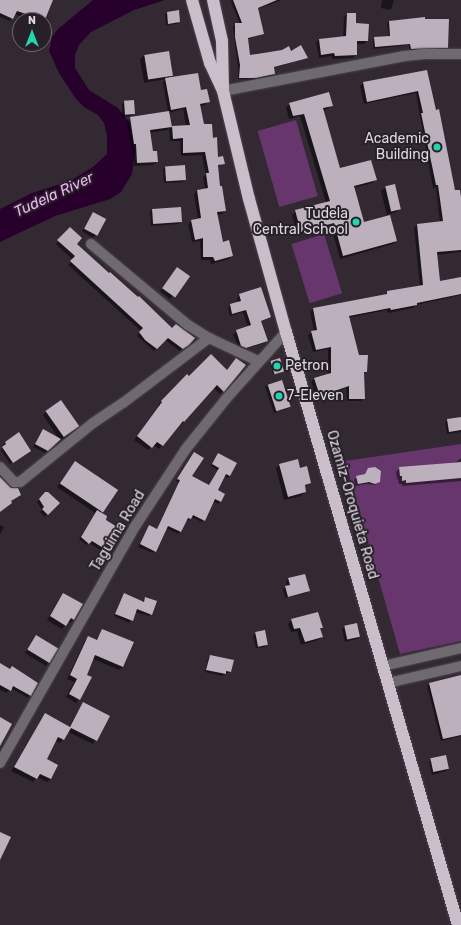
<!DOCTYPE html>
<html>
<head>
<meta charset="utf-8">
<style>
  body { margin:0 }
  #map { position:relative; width:461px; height:925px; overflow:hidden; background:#322933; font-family:Rubik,sans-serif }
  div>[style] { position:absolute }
  .green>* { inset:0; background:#67366d; transform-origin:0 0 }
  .water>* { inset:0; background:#27002c }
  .shadow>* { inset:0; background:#0007; transform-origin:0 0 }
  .building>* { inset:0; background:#bbb0bc; transform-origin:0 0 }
  .roads { filter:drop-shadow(0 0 1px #4e454f) drop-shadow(0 0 1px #4e454f) }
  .minor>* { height:10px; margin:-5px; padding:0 5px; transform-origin:5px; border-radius:5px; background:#6e6a6f }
  .highway>* { height:12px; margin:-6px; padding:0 6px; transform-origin:6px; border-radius:6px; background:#c9beca }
  .dots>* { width:11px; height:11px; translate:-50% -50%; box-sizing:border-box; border:2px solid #282029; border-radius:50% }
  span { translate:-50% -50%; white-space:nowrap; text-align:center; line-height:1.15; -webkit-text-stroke:4px #282029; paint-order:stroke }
  .poi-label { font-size:14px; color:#ded8df }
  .right { translate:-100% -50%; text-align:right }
  .left { translate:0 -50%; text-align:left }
  .street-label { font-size:14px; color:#ded8df }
  .water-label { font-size:15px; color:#f1b0f7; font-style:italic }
  .north { position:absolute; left:12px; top:12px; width:40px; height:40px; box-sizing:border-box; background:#282029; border:1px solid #716a72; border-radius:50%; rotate:0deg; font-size:11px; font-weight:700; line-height:16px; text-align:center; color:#ded8df }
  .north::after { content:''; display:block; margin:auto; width:14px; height:18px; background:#22d5af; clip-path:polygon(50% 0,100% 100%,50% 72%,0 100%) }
</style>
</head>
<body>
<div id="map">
  <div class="green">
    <div style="left:296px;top:120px;width:79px;height:40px;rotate:74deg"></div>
    <div style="left:324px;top:234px;width:62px;height:34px;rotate:73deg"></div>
    <div style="clip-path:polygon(461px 444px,461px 641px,400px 654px,345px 461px)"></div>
  </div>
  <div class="water">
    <div style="clip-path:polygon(93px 0,165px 0,134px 10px,91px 32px,79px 45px,75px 55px,75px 68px,89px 90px,118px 108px,129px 122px,135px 151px,132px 174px,121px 192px,110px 199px,55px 216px,0 242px,0 209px,32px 193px,70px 181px,93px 167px,107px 154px,107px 135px,104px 123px,98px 115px,84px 107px,76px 99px,59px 73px,49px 51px,52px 37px,58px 29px)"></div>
  </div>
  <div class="shadow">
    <div style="clip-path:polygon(0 0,52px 0,44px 20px,30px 20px,14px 14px,10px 21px,0 17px)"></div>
    <div style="clip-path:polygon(232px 0,282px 0,257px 9px,263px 34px,247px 39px,250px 56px,290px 53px,307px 58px,273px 68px,274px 74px,272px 76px,253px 80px,238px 79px,238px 68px,233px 26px,240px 24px,231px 2px)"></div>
    <div style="clip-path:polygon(382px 0,394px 0,392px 7px,390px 10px,381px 8px)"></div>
    <div style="clip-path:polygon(167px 12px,179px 22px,177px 24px,166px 25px,165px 15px)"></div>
    <div style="clip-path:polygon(347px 14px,367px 41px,364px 44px,356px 44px,356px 55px,353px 58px,332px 59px,332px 56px,319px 58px,316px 42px,319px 40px,343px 37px,344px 17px)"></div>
    <div style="clip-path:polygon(389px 21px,448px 47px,445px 49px,409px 50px,409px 45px,373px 49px,373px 40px,375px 38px,389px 37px,387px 24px)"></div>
    <div style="clip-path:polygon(evenodd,168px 52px,172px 75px,168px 79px,200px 91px,208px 101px,205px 105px,200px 106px,203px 125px,212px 139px,217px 158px,223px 163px,217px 167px,219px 187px,225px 211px,222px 214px,216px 215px,222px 243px,232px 256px,229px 259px,211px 264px,210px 260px,201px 260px,200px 241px,192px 242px,188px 224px,192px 221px,198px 220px,194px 194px,197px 190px,205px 189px,203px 177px,206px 175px,202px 155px,181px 156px,180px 141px,170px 141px,169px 128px,167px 130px,149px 133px,152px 152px,157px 162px,153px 165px,134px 166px,133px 147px,131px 147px,127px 122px,131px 118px,168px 112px,163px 82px,166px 79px,144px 83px,140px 59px,144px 55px,168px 52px,183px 109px,186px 126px,171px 128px,169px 113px,183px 109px)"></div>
    <div style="clip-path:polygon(426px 71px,455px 191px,461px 205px,461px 252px,436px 255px,439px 282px,461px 278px,461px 295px,416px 305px,413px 308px,388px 313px,387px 310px,348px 318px,359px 356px,366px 371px,363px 374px,364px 398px,361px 401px,347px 401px,346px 388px,317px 399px,311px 382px,314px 379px,328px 375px,328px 349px,313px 352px,308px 335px,314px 331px,310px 312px,313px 309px,384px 296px,387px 292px,420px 286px,414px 228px,417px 225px,440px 223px,436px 187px,433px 188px,416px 93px,364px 104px,360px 86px,363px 83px)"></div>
    <div style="clip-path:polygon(124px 102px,134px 114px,131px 116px,122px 117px,122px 104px)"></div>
    <div style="clip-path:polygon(290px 104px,332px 106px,323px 111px,340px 169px,376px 179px,372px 183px,353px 188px,363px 223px,396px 241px,393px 244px,340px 259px,331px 226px,298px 235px,292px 215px,296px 211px,326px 203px,300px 116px,289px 119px,286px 107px)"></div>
    <div style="clip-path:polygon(165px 167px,185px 180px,182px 182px,164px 183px,163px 169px)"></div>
    <div style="clip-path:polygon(394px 185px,400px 209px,396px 212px,387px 215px,381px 191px,385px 188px)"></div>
    <div style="clip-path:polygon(152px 209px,181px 222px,178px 224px,151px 226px,150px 212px)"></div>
    <div style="clip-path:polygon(93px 213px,96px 235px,93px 238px,82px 231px)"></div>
    <div style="clip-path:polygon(70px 228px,75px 244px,172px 330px,193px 338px,180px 351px,165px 340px,154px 351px,137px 336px,141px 331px,68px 265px,73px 260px,56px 244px)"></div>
    <div style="clip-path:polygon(175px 271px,188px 276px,170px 299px,160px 291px)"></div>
    <div style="clip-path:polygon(240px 295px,270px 317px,260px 322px,267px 340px,264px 343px,242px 350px,239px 349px,233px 334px,248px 327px,243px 312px,230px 316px,228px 308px,230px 305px,238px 303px,237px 298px)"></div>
    <div style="clip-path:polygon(270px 362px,282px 371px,273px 374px)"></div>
    <div style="clip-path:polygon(245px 365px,220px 394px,213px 387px,184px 422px,180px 425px,179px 424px,159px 449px,153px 445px,148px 450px,134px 440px,159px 406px,158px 405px,187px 375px,189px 377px,227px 371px)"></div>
    <div style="left:281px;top:381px;width:28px;height:17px;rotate:71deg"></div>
    <div style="clip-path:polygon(47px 411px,74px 430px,60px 441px,60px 439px,45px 453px,33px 447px,43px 430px,59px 439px,43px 415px)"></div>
    <div style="clip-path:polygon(461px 418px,461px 432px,447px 434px,445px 422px,448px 420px)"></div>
    <div style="clip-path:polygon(5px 443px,28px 453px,10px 464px,1px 450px)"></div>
    <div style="clip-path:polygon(194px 453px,191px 477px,209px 486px,218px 470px,211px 466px,218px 454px,236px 463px,229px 476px,227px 478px,224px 476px,216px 490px,224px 494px,220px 502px,218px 504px,213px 501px,202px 522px,191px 517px,188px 521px,186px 520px,178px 534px,166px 528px,153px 553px,138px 547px,149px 526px,156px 530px,179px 483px,176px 481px)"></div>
    <div style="clip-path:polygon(461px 458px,461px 481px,402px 486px,402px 484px,399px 484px,398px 479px,397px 479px,396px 472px,400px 468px,456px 462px)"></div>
    <div style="clip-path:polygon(75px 462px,116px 490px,100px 513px,105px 521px,120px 530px,105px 553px,89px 543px,86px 545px,79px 539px,95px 513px,57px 487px)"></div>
    <div style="clip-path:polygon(280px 465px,299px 469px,310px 483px,304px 487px,305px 492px,301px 496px,284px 500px,276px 468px)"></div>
    <div style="clip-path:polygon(368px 469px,381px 471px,377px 483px,375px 485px,366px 484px,356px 486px,354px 479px,364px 475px)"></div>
    <div style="clip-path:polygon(46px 492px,58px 503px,45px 517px,40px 512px,42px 510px,37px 502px)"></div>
    <div style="clip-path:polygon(0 525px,4px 527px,0 535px)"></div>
    <div style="clip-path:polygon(304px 575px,309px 590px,306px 593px,285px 598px,283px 589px,287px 586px,286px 582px,288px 579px)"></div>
    <div style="clip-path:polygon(63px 594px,74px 619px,70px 623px,68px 621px,62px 629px,47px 620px)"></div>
    <div style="clip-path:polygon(124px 595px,142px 602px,146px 598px,151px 614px,149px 616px,135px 612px,129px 623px,114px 616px)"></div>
    <div style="clip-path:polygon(292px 620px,321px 627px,320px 629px,322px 637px,318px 640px,301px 645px,297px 631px,291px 632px,288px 624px)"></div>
    <div style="clip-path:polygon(345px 626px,359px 637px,357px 639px,345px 642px,342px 629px)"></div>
    <div style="clip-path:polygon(103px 630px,123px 667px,119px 670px,93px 659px,86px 675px,79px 699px,76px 703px,66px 697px,74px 682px,67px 679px,85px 641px,89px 637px,96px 640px)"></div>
    <div style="clip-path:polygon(256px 633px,267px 644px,265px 647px,256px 648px,253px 636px)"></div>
    <div style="clip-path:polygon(36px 636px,48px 663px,46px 666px,25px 653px)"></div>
    <div style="clip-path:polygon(210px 656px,230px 672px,222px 676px,205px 672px,208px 658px)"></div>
    <div style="clip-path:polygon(0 664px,37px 683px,28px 698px,11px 688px,7px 693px,0 690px)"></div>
    <div style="clip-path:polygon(461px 676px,461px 736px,441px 741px,427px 686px,430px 684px)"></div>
    <div style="clip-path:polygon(83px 703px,109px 717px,93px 744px,68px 732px,60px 743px,55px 741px,46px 759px,50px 779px,47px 782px,37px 777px,33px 782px,11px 771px,45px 714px,69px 727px)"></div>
    <div style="clip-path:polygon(432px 760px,448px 769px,446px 771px,432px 775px,429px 762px)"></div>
  </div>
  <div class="building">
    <div style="clip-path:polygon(0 0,53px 0,44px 22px,44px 20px,17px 11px,13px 19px,0 13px)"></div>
    <div style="clip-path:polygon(233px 0,277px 0,258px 8px,264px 34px,248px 38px,250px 55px,282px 50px,289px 46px,291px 51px,301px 45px,308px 58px,274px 67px,275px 74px,256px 78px,239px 78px,240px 65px,235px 37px,235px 23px,242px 23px)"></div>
    <div style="clip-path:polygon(179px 10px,180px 22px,168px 24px,167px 12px)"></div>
    <div style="clip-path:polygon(347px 13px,356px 13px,356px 23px,369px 24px,368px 41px,357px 41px,357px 55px,335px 56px,334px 53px,321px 55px,319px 39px,346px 36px)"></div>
    <div style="clip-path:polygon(425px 17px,425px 19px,449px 19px,448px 48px,411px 49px,410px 44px,375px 47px,374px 37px,390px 36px,389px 21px)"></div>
    <div style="left:169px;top:51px;width:25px;height:25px;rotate:81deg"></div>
    <div style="clip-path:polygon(427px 70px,436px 110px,439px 109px,455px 190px,460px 190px,461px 197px,461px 250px,437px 252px,440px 281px,461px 277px,461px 294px,417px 303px,417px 305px,391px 310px,390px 308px,349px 316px,359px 355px,368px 355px,367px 372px,364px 372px,365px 399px,349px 399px,349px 386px,320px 396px,314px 378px,331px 373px,331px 347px,316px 350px,311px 331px,317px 330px,313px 308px,387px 294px,387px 291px,423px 285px,417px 224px,443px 221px,438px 185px,436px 185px,421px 113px,423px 113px,418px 91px,367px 102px,363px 82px)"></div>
    <div style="clip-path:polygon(198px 73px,201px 90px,207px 89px,210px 102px,200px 104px,204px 124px,212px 124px,213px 138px,217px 137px,218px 157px,223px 156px,225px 164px,218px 165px,220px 186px,222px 186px,226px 211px,217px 212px,223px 242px,229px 240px,233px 256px,215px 261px,213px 257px,203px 257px,203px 238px,195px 240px,191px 220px,201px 218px,197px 190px,208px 188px,206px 173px,209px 173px,205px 152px,183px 153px,183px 138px,173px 139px,172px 126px,190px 125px,186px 107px,171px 110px,165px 78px)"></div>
    <div style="clip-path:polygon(329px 92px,333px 106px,323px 108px,340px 168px,371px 160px,377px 180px,354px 186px,364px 222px,390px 215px,397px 241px,343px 256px,334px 223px,301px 232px,295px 210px,330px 201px,304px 114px,293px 116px,289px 103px)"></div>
    <div style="left:134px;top:100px;width:14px;height:10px;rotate:86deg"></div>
    <div style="clip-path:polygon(169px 111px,172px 127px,150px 130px,153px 151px,157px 151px,158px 162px,137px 163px,136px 144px,134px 144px,130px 117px)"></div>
    <div style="left:185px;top:165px;width:15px;height:20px;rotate:86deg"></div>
    <div style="left:395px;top:184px;width:26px;height:10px;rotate:77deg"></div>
    <div style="left:181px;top:207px;width:15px;height:29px;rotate:86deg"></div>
    <div style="left:93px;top:212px;width:15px;height:19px;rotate:28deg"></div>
    <div style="clip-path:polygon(70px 227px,82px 238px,77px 244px,109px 273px,110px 272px,138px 297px,139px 296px,172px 328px,176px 324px,195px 338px,189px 345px,183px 349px,168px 338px,157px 349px,145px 340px,139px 332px,143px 328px,70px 261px,75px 256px,57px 240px)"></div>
    <div style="left:177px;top:267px;width:16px;height:26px;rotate:35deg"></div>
    <div style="clip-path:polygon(261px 287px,271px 317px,261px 321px,268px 341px,246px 348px,241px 346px,236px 330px,251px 325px,246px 310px,232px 314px,230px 304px,241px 301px,239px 294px)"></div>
    <div style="clip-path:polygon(211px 354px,227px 370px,236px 358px,246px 365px,224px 392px,217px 385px,184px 422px,183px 421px,163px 446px,157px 442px,152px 448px,137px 436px,162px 402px,161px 401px,187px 374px,189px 376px)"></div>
    <div style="left:280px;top:358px;width:14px;height:10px;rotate:73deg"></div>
    <div style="left:282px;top:380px;width:28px;height:15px;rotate:72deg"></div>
    <div style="left:61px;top:400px;width:32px;height:19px;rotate:55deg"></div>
    <div style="clip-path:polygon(461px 417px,461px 430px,449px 432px,447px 419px)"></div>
    <div style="clip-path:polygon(43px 429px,61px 439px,48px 451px,35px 444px)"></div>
    <div style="clip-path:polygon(19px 432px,31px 451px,13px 463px,2px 447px,6px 444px,5px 442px)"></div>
    <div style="clip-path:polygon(194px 452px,204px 458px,192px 476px,209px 485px,219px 468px,212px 464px,218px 453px,237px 463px,230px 476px,226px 474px,218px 490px,225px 494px,221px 502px,215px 499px,205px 521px,193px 515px,191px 519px,188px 518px,181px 532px,168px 526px,156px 552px,140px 544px,149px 525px,157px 529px,180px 480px,177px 479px)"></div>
    <div style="clip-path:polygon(298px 459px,300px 468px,307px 466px,311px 483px,305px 485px,306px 492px,288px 497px,279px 464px)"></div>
    <div style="left:75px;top:461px;width:52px;height:27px;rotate:34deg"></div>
    <div style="clip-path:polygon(461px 462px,461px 478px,406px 483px,406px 480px,402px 481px,402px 476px,400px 476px,399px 467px)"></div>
    <div style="clip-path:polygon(375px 467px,381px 471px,380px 482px,375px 484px,369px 482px,358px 484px,356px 476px,365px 474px,368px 468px)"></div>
    <div style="clip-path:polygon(0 477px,11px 488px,18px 488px,21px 495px,11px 501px,12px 503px,0 512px)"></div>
    <div style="clip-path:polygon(45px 492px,48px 492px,60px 503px,48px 515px,42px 509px,44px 507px,39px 499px)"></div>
    <div style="clip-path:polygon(97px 510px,107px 516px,106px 520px,122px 530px,108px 551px,92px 541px,89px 544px,81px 537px)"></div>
    <div style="clip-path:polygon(305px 574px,310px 591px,288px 597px,285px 586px,290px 585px,288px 578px)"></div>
    <div style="clip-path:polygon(63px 593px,83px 604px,74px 620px,71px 618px,66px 626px,50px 616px)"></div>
    <div style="clip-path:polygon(124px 593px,144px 602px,145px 597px,157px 601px,152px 615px,137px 609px,133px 621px,115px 614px)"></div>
    <div style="clip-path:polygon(318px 612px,323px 628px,320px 628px,323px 637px,305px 642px,300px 628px,294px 629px,291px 619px)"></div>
    <div style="left:357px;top:623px;width:14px;height:13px;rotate:78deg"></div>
    <div style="clip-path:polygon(102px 629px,134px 642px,123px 667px,95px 655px,87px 675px,92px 677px,80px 700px,69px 694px,77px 679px,70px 675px,88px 636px,97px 640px)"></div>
    <div style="left:265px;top:630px;width:15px;height:10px;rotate:79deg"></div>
    <div style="left:36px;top:635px;width:26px;height:17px;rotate:31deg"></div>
    <div style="clip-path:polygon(210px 655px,234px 660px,231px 672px,226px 671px,226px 674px,206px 670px)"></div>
    <div style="clip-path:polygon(0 663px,10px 669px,12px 666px,38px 683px,31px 696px,13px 686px,11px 691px,0 685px)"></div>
    <div style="clip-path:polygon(461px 675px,461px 735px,443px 739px,429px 683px)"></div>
    <div style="clip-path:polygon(83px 702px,110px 716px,97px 741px,71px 728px,64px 740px,58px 737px,47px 759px,58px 765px,51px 779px,40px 774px,37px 779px,14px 767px,45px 713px,70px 727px)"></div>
    <div style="clip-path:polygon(0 717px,12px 724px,0 746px)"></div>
    <div style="left:446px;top:755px;width:14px;height:16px;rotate:78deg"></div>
    <div style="clip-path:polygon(0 832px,11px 837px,0 860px)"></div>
  </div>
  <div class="roads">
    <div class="minor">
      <div style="left:223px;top:91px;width:185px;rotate:-10.9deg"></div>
      <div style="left:405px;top:56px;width:19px;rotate:-6deg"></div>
      <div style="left:424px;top:54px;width:37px"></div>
      <div style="left:91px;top:244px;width:126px;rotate:39.9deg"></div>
      <div style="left:188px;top:325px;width:25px;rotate:32deg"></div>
      <div style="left:209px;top:338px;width:54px;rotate:25.1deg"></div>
      <div style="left:0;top:467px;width:21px;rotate:47deg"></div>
      <div style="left:14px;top:482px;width:6px"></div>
      <div style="left:20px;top:482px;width:94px;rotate:-38.9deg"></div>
      <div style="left:93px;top:423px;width:36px;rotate:-34deg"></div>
      <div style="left:123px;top:403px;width:108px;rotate:-37.1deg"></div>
      <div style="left:383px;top:666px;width:80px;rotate:-13deg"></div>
      <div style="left:388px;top:683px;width:75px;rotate:-13.1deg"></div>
      <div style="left:0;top:763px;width:274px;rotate:-60.3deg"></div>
      <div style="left:136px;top:525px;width:90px;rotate:-56.8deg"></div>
      <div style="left:185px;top:450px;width:64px;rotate:-51.3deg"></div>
      <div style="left:225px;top:400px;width:91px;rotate:-48.1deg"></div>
    </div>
    <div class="highway">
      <div style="left:192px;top:0;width:66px;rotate:74.1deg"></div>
      <div style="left:210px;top:63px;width:31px;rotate:65deg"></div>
      <div style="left:223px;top:91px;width:111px;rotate:76.5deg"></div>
      <div style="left:249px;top:199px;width:138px;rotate:74.5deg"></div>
      <div style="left:286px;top:332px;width:617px;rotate:73.83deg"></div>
      <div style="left:213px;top:0;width:42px;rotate:77.6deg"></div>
      <div style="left:222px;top:41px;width:47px;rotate:88.8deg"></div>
    </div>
  </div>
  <div class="dots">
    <div style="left:437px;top:147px;background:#22d5af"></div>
    <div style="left:356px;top:222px;background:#22d5af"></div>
    <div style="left:277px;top:366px;background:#22d5af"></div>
    <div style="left:279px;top:396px;background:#22d5af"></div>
  </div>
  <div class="poi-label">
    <span class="right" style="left:429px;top:147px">Academic<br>Building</span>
    <span class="right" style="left:348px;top:222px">Tudela<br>Central School</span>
    <span class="left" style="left:285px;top:366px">Petron</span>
    <span class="left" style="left:287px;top:396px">7-Eleven</span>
  </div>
  <div class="street-label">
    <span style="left:352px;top:505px;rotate:74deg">Ozamiz-Oroquieta Road</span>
    <span style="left:118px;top:531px;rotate:-59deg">Taguima Road</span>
  </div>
  <div class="water-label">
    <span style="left:54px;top:195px;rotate:-25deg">Tudela River</span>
  </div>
  <div class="north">N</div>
</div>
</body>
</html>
